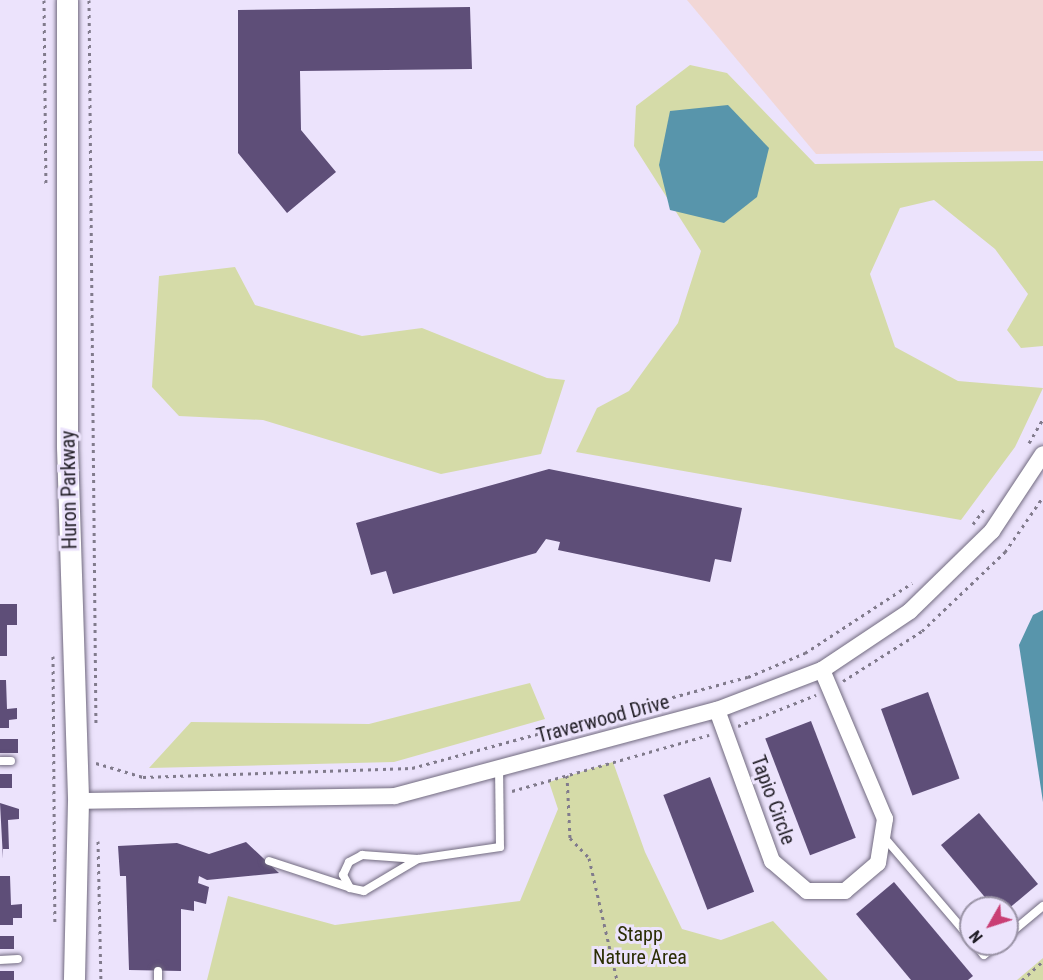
<!DOCTYPE html>
<html>
<head>
<meta charset="utf-8">
<style>
  body { margin:0 }
  #map { position:relative; width:1043px; height:980px; overflow:hidden; background:#ece3fc; font-family:"Roboto Condensed",sans-serif }
  div>[style] { position:absolute }
  .commercial>* { inset:0; background:#f2d7d6 }
  .green>* { inset:0; background:#d5dba8 }
  .water>* { inset:0; background:#5895ab }
  .building>* { inset:0; background:#5e4e78; transform-origin:0 0 }
  .path>* { height:3px; margin-top:-1.5px; transform-origin:0; background:repeating-linear-gradient(90deg,#817b8c 0 3px,transparent 0 7.5px) }
  .roads { filter:drop-shadow(0 0 2px #716a7f) drop-shadow(0 0 2px #716a7f) }
  .service>* { height:8px; margin:-4px; padding:0 4px; transform-origin:4px; border-radius:4px; background:#fff }
  .minor>* { height:16px; margin:-8px; padding:0 8px; transform-origin:8px; border-radius:8px; background:#fff }
  .tertiary>* { height:21px; margin:-10.5px; padding:0 10.5px; transform-origin:10.5px; border-radius:10.5px; background:#fff }
  span { translate:-50% -50%; white-space:nowrap; text-align:center; line-height:1.15; -webkit-text-stroke:6px #ece3fc; paint-order:stroke }
  .street-label { font-size:20px; color:#1f1c24 }
  .park-label { font-size:20px; color:#2b2e04 }
  .north { position:absolute; left:959px; top:896px; width:60px; height:60px; box-sizing:border-box; background:#ece3fc; border:2px solid #9a93a6; border-radius:50%; rotate:231deg; font-size:16px; font-weight:700; line-height:24px; text-align:center; color:#1f1c24 }
  .north::after { content:''; display:block; margin:auto; width:21px; height:27px; background:#c93e74; clip-path:polygon(50% 0,100% 100%,50% 72%,0 100%) }
</style>
</head>
<body>
<div id="map">
  <div class="commercial">
    <div style="clip-path:polygon(687px 0,1043px 0,1043px 151px,816px 154px)"></div>
  </div>
  <div class="green">
    <div style="clip-path:polygon(690px 65px,727px 73px,815px 164px,1043px 161px,1043px 346px,1021px 348px,1007px 330px,1028px 294px,995px 249px,934px 200px,900px 208px,870px 274px,895px 347px,958px 381px,1043px 388px,1015px 447px,961px 520px,576px 452px,597px 408px,629px 391px,678px 323px,701px 251px,634px 146px,636px 106px)"></div>
    <div style="clip-path:polygon(235px 267px,255px 305px,362px 336px,422px 328px,547px 378px,565px 380px,541px 454px,441px 474px,263px 420px,179px 416px,152px 387px,159px 276px)"></div>
    <div style="clip-path:polygon(530px 683px,545px 719px,394px 762px,149px 768px,191px 722px,369px 724px)"></div>
    <div style="clip-path:polygon(613px 762px,645px 852px,682px 929px,721px 940px,773px 921px,828px 980px,207px 980px,228px 896px,335px 925px,520px 901px,558px 809px,549px 782px)"></div>
    <div style="clip-path:polygon(1043px 958px,1043px 980px,1017px 980px)"></div>
  </div>
  <div class="water">
    <div style="clip-path:polygon(728px 105px,769px 148px,757px 197px,724px 223px,670px 210px,659px 165px,670px 111px)"></div>
    <div style="clip-path:polygon(1043px 610px,1043px 802px,1019px 645px,1033px 615px)"></div>
  </div>
  <div class="building">
    <div style="clip-path:polygon(470px 7px,472px 69px,300px 71px,301px 130px,336px 172px,287px 213px,238px 153px,238px 10px)"></div>
    <div style="clip-path:polygon(549px 469px,742px 508px,731px 562px,715px 559px,710px 582px,558px 550px,560px 542px,546px 539px,536px 553px,393px 594px,386px 571px,371px 575px,356px 523px)"></div>
    <div style="clip-path:polygon(0 604px,17px 604px,17px 625px,7px 625px,7px 656px,0 656px)"></div>
    <div style="clip-path:polygon(0 680px,6px 680px,7px 709px,17px 708px,17px 719px,9px 720px,9px 728px,0 728px)"></div>
    <div style="left:928px;top:692px;width:92px;height:50px;rotate:70deg"></div>
    <div style="left:811px;top:721px;width:125px;height:49px;rotate:69deg"></div>
    <div style="left:18px;top:739px;width:14px;height:18px;rotate:90deg"></div>
    <div style="left:0;top:774px;width:12px;height:14px"></div>
    <div style="left:710px;top:777px;width:123px;height:50px;rotate:69deg"></div>
    <div style="clip-path:polygon(0 803px,19px 809px,19px 819px,8px 820px,9px 849px,3px 849px,3px 859px)"></div>
    <div style="clip-path:polygon(979px 813px,1038px 884px,1007px 910px,994px 908px,941px 845px)"></div>
    <div style="clip-path:polygon(246px 842px,279px 873px,207px 880px,199px 876px,198px 883px,209px 887px,206px 904px,194px 901px,194px 911px,181px 909px,181px 971px,129px 970px,126px 876px,120px 876px,118px 846px,177px 843px,209px 854px)"></div>
    <div style="clip-path:polygon(0 876px,10px 876px,11px 905px,22px 904px,22px 918px,13px 918px,13px 925px,0 925px)"></div>
    <div style="clip-path:polygon(894px 882px,973px 976px,968px 980px,911px 980px,856px 914px)"></div>
    <div style="left:0;top:936px;width:14px;height:13px"></div>
    <div style="left:0;top:971px;width:14px;height:9px"></div>
  </div>
  <div class="path">
    <div style="left:44px;top:0;width:184px;rotate:89.4deg"></div>
    <div style="left:89px;top:0;width:726px;rotate:89.45deg"></div>
    <div style="left:1029px;top:443px;width:28px;rotate:-60deg"></div>
    <div style="left:973px;top:524px;width:20px;rotate:-53deg"></div>
    <div style="left:53px;top:656px;width:269px;rotate:89.6deg"></div>
    <div style="left:843px;top:681px;width:93px;rotate:-32.3deg"></div>
    <div style="left:922px;top:631px;width:115px;rotate:-43.6deg"></div>
    <div style="left:1005px;top:552px;width:67px;rotate:-55.4deg"></div>
    <div style="left:738px;top:726px;width:84px;rotate:-21.7deg"></div>
    <div style="left:96px;top:763px;width:49px;rotate:16.6deg"></div>
    <div style="left:143px;top:777px;width:269px;rotate:-1.9deg"></div>
    <div style="left:412px;top:768px;width:348px;rotate:-15.2deg"></div>
    <div style="left:748px;top:677px;width:62px;rotate:-22.8deg"></div>
    <div style="left:805px;top:653px;width:128px;rotate:-33.2deg"></div>
    <div style="left:567px;top:775px;width:63px;rotate:87.3deg"></div>
    <div style="left:570px;top:838px;width:28px;rotate:46deg"></div>
    <div style="left:589px;top:858px;width:125px;rotate:77.1deg"></div>
    <div style="left:512px;top:791px;width:205px;rotate:-15.9deg"></div>
    <div style="left:98px;top:841px;width:139px;rotate:88.8deg"></div>
    <div style="left:1022px;top:980px;width:28px;rotate:-42deg"></div>
  </div>
  <div class="roads">
    <div class="service">
      <div style="left:0;top:761px;width:11px"></div>
      <div style="left:883px;top:836px;width:135px;rotate:49.5deg"></div>
      <div style="left:418px;top:859px;width:63px;rotate:149.3deg"></div>
      <div style="left:364px;top:891px;width:14px;rotate:-168deg"></div>
      <div style="left:350px;top:888px;width:15px;rotate:-118deg"></div>
      <div style="left:343px;top:875px;width:14px;rotate:-65deg"></div>
      <div style="left:349px;top:862px;width:15px;rotate:-28deg"></div>
      <div style="left:362px;top:855px;width:56px;rotate:4.1deg"></div>
      <div style="left:418px;top:859px;width:83px;rotate:-8.3deg"></div>
      <div style="left:500px;top:847px;width:77px;rotate:-90.7deg"></div>
      <div style="left:269px;top:861px;width:83px;rotate:18.2deg"></div>
      <div style="left:1007px;top:936px;width:47px;rotate:-39.8deg"></div>
      <div style="left:975px;top:944px;width:14px;rotate:51deg"></div>
      <div style="left:984px;top:955px;width:17px;rotate:-40deg"></div>
      <div style="left:0;top:960px;width:18px;rotate:-3deg"></div>
      <div style="left:158px;top:980px;width:9px;rotate:-90deg"></div>
    </div>
    <div class="minor">
      <div style="left:717px;top:710px;width:161px;rotate:70deg"></div>
      <div style="left:772px;top:861px;width:46px;rotate:40.6deg"></div>
      <div style="left:807px;top:891px;width:38px"></div>
      <div style="left:845px;top:891px;width:43px;rotate:-40.3deg"></div>
      <div style="left:878px;top:863px;width:45px;rotate:-81deg"></div>
      <div style="left:885px;top:819px;width:162px;rotate:-112.9deg"></div>
      <div style="left:78px;top:801px;width:317px;rotate:-0.9deg"></div>
      <div style="left:395px;top:796px;width:333px;rotate:-15deg"></div>
      <div style="left:717px;top:710px;width:112px;rotate:-20.9deg"></div>
      <div style="left:822px;top:670px;width:106px;rotate:-33.8deg"></div>
      <div style="left:910px;top:611px;width:115px;rotate:-44.3deg"></div>
      <div style="left:992px;top:531px;width:92px;rotate:-56.5deg"></div>
    </div>
    <div class="tertiary">
      <div style="left:67px;top:0;width:447px;rotate:90deg"></div>
      <div style="left:67px;top:447px;width:354px;rotate:88.2deg"></div>
      <div style="left:78px;top:801px;width:179px;rotate:91.3deg"></div>
    </div>
  </div>
  <div class="street-label">
    <span style="left:69px;top:490px;rotate:-91deg">Huron Parkway</span>
    <span style="left:603px;top:719px;rotate:-15deg">Traverwood Drive</span>
    <span style="left:773px;top:800px;rotate:70deg">Tapio Circle</span>
  </div>
  <div class="park-label">
    <span style="left:640px;top:946px">Stapp<br>Nature Area</span>
  </div>
  <div class="north">N</div>
</div>
</body>
</html>
